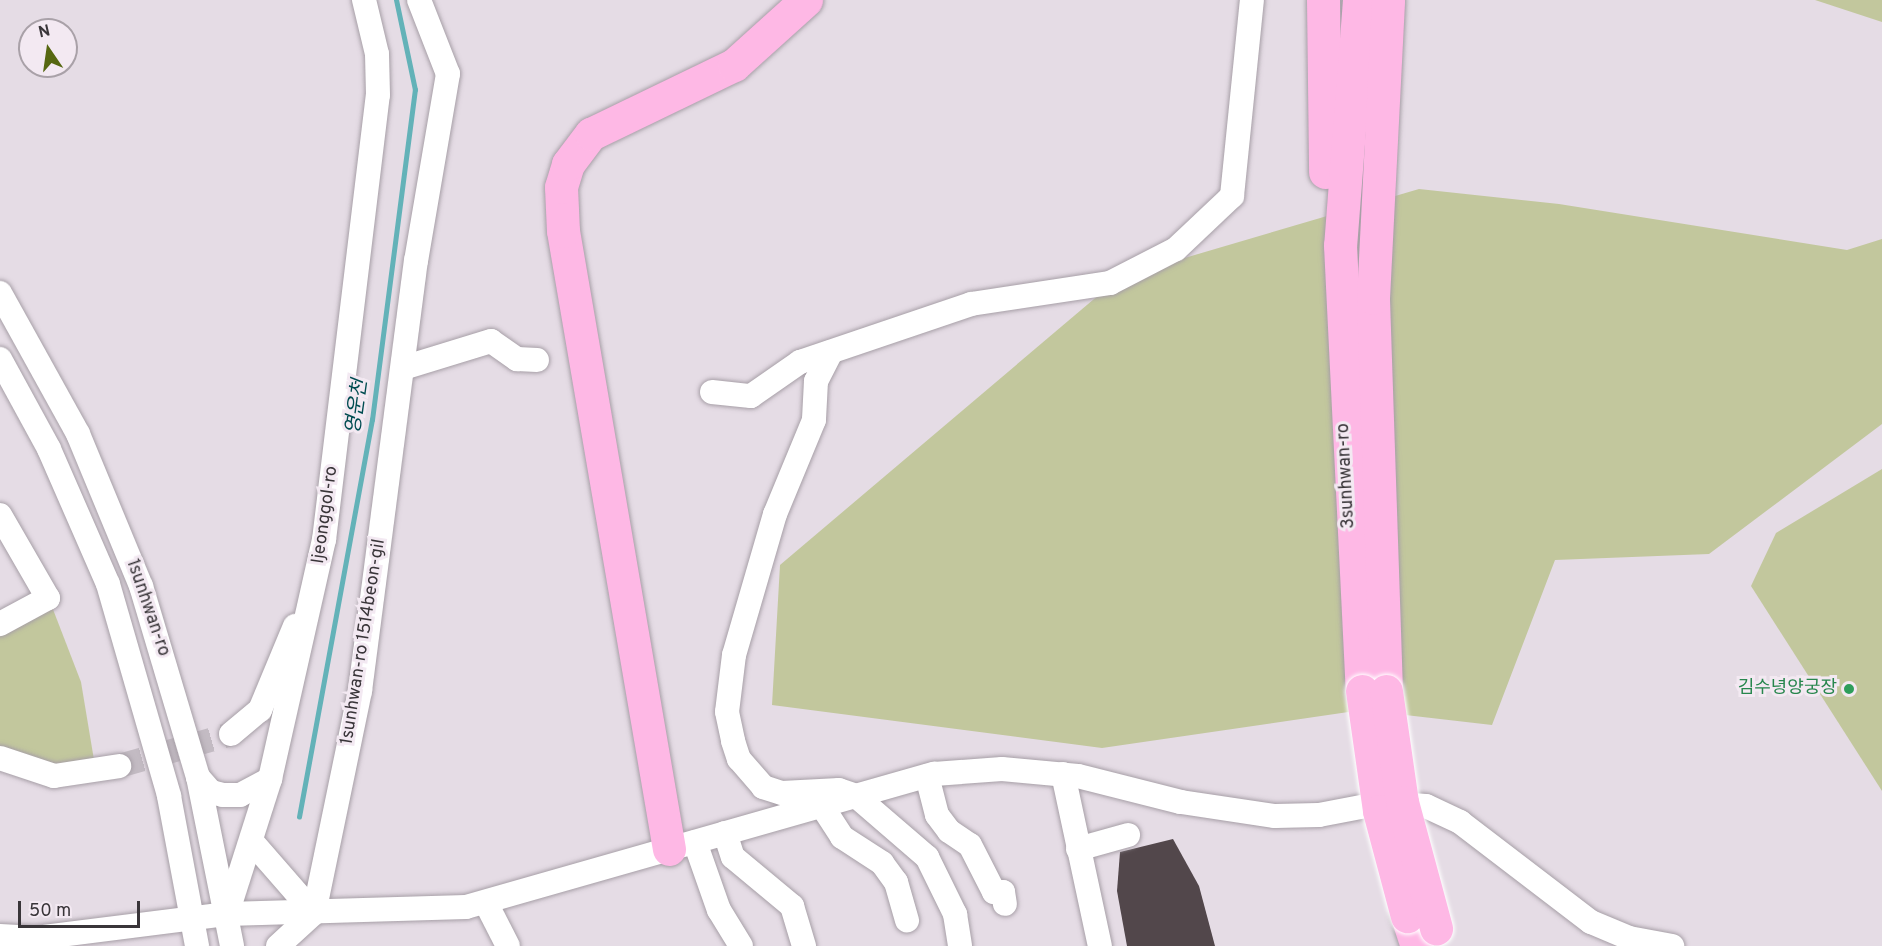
<!DOCTYPE html>
<html>
<head>
<meta charset="utf-8">
<style>
  body { margin:0 }
  #map { position:relative; width:1882px; height:946px; overflow:hidden; background:#e5dce5; font-family:Overpass,"Noto Sans KR",sans-serif }
  div>[style] { position:absolute }
  .green>* { inset:0; background:#c2c79d }
  .stream>* { height:4.5px; margin:-2.25px; padding:0 2.25px; transform-origin:2.25px; border-radius:2.25px; background:#63b2b8 }
  .building>* { inset:0; background:#52474b }
  .minor-tunnel>* { height:24px; margin-top:-12px; transform-origin:0; background:repeating-linear-gradient(90deg,#c3bbc3 0 24px,transparent 0 36px) }
  .roads { filter:drop-shadow(0 0 2px #a79fa7) drop-shadow(0 0 2px #a79fa7) }
  .minor>* { height:24px; margin:-12px; padding:0 12px; transform-origin:12px; border-radius:12px; background:#fff }
  .highway>* { height:33px; margin:-16.5px; padding:0 16.5px; transform-origin:16.5px; border-radius:16.5px; background:#feb8e5 }
  .bridges { filter:drop-shadow(0 0 2px #fff) drop-shadow(0 0 2px #fff) }
  .highway-bridge>* { height:33px; margin:-16.5px; padding:0 16.5px; transform-origin:16.5px; border-radius:16.5px; background:#feb8e5 }
  .dots>* { width:16px; height:16px; translate:-50% -50%; box-sizing:border-box; border:3px solid #f3e9f2; border-radius:50% }
  span { translate:-50% -50%; white-space:nowrap; text-align:center; line-height:1.15; -webkit-text-stroke:6px #f3e9f2; paint-order:stroke }
  .street-label { font-size:18px; color:#393539 }
  .leisure-label { font-size:18px; color:#27864d }
  .right { translate:-100% -50%; text-align:right }
  .water-label { font-size:20px; color:#004c51; font-style:italic }
  .north { position:absolute; left:18px; top:18px; width:60px; height:60px; box-sizing:border-box; background:#f3e9f2; border:2px solid #a9a1a8; border-radius:50%; rotate:347deg; font-size:16px; font-weight:700; line-height:24px; text-align:center; color:#393539 }
  .north::after { content:''; display:block; margin:auto; width:21px; height:27px; background:#566711; clip-path:polygon(50% 0,100% 100%,50% 72%,0 100%) }
  .scale { position:absolute; left:18px; top:901px; width:122px; height:27px; box-sizing:border-box; border:3px solid #393539; border-top:0; padding-left:8px; font-size:18px; line-height:21px; white-space:nowrap; color:#393539; -webkit-text-stroke:4px #f3e9f2; paint-order:stroke }
</style>
</head>
<body>
<div id="map">
  <div class="green">
    <div style="clip-path:polygon(1815px 0,1882px 0,1882px 22px)"></div>
    <div style="clip-path:polygon(1419px 189px,1559px 204px,1847px 250px,1882px 239px,1882px 424px,1709px 554px,1555px 560px,1492px 725px,1362px 710px,1102px 748px,772px 705px,780px 565px,1120px 277px)"></div>
    <div style="clip-path:polygon(1882px 469px,1882px 791px,1751px 586px,1776px 533px)"></div>
    <div style="clip-path:polygon(49px 599px,81px 682px,94px 760px,44px 769px,0 753px,0 626px)"></div>
  </div>
  <div class="stream">
    <div style="left:299px;top:817px;width:404px;rotate:-79.6deg"></div>
    <div style="left:372px;top:420px;width:333px;rotate:-82.6deg"></div>
    <div style="left:415px;top:90px;width:92px;rotate:-101.9deg"></div>
  </div>
  <div class="building">
    <div style="clip-path:polygon(1173px 839px,1199px 886px,1215px 946px,1127px 946px,1117px 891px,1120px 852px)"></div>
  </div>
  <div class="minor-tunnel">
    <div style="left:119px;top:766px;width:116px;rotate:-15.9deg"></div>
  </div>
  <div class="roads">
    <div class="minor">
      <div style="left:0;top:293px;width:161px;rotate:61deg"></div>
      <div style="left:78px;top:434px;width:165px;rotate:67.5deg"></div>
      <div style="left:141px;top:586px;width:199px;rotate:73.4deg"></div>
      <div style="left:198px;top:777px;width:172px;rotate:78.6deg"></div>
      <div style="left:831px;top:352px;width:33px;rotate:117deg"></div>
      <div style="left:816px;top:381px;width:39px;rotate:93deg"></div>
      <div style="left:814px;top:420px;width:102px;rotate:112.5deg"></div>
      <div style="left:775px;top:514px;width:147px;rotate:106.2deg"></div>
      <div style="left:734px;top:655px;width:57px;rotate:97deg"></div>
      <div style="left:727px;top:712px;width:30px;rotate:78deg"></div>
      <div style="left:733px;top:741px;width:19px;rotate:72deg"></div>
      <div style="left:739px;top:759px;width:37px;rotate:49deg"></div>
      <div style="left:763px;top:787px;width:20px;rotate:18deg"></div>
      <div style="left:782px;top:793px;width:57px;rotate:-3deg"></div>
      <div style="left:839px;top:790px;width:18px;rotate:19deg"></div>
      <div style="left:856px;top:796px;width:94px;rotate:40.7deg"></div>
      <div style="left:927px;top:857px;width:64px;rotate:63.8deg"></div>
      <div style="left:955px;top:914px;width:32px;rotate:81deg"></div>
      <div style="left:0;top:359px;width:102px;rotate:61.4deg"></div>
      <div style="left:49px;top:449px;width:147px;rotate:66.4deg"></div>
      <div style="left:108px;top:584px;width:221px;rotate:73.9deg"></div>
      <div style="left:169px;top:796px;width:153px;rotate:79.4deg"></div>
      <div style="left:403px;top:368px;width:92px;rotate:-17.1deg"></div>
      <div style="left:491px;top:341px;width:32px;rotate:35deg"></div>
      <div style="left:517px;top:359px;width:20px;rotate:3deg"></div>
      <div style="left:712px;top:392px;width:39px;rotate:6deg"></div>
      <div style="left:751px;top:396px;width:60px;rotate:-34.8deg"></div>
      <div style="left:800px;top:362px;width:181px;rotate:-18.7deg"></div>
      <div style="left:971px;top:304px;width:141px;rotate:-8.6deg"></div>
      <div style="left:1110px;top:283px;width:74px;rotate:-27.3deg"></div>
      <div style="left:1176px;top:249px;width:77px;rotate:-43.4deg"></div>
      <div style="left:1232px;top:196px;width:197px;rotate:-84.2deg"></div>
      <div style="left:0;top:515px;width:96px;rotate:60deg"></div>
      <div style="left:48px;top:598px;width:55px;rotate:151.6deg"></div>
      <div style="left:231px;top:734px;width:38px;rotate:-40deg"></div>
      <div style="left:260px;top:710px;width:91px;rotate:-67.4deg"></div>
      <div style="left:0;top:758px;width:57px;rotate:18.4deg"></div>
      <div style="left:54px;top:776px;width:66px;rotate:-8.7deg"></div>
      <div style="left:1063px;top:774px;width:176px;rotate:77.9deg"></div>
      <div style="left:927px;top:776px;width:40px;rotate:75.6deg"></div>
      <div style="left:937px;top:815px;width:20px;rotate:53deg"></div>
      <div style="left:949px;top:831px;width:25px;rotate:34deg"></div>
      <div style="left:970px;top:845px;width:53px;rotate:62.9deg"></div>
      <div style="left:994px;top:892px;width:9px"></div>
      <div style="left:1003px;top:892px;width:12px;rotate:81deg"></div>
      <div style="left:198px;top:777px;width:20px;rotate:49deg"></div>
      <div style="left:211px;top:792px;width:12px;rotate:14deg"></div>
      <div style="left:223px;top:795px;width:17px"></div>
      <div style="left:240px;top:795px;width:34px;rotate:-28deg"></div>
      <div style="left:822px;top:806px;width:37px;rotate:57deg"></div>
      <div style="left:842px;top:837px;width:48px;rotate:33deg"></div>
      <div style="left:882px;top:863px;width:24px;rotate:54deg"></div>
      <div style="left:896px;top:882px;width:40px;rotate:74deg"></div>
      <div style="left:725px;top:833px;width:25px;rotate:72deg"></div>
      <div style="left:733px;top:857px;width:77px;rotate:39.7deg"></div>
      <div style="left:792px;top:906px;width:42px;rotate:73.3deg"></div>
      <div style="left:695px;top:842px;width:72px;rotate:70.6deg"></div>
      <div style="left:719px;top:910px;width:42px;rotate:58.6deg"></div>
      <div style="left:253px;top:843px;width:93px;rotate:48.9deg"></div>
      <div style="left:1078px;top:849px;width:52px;rotate:-15.6deg"></div>
      <div style="left:486px;top:903px;width:48px;rotate:62.9deg"></div>
      <div style="left:314px;top:913px;width:227px;rotate:-78.3deg"></div>
      <div style="left:360px;top:691px;width:434px;rotate:-82.6deg"></div>
      <div style="left:416px;top:261px;width:190px;rotate:-80.3deg"></div>
      <div style="left:448px;top:74px;width:79px;rotate:-111.4deg"></div>
      <div style="left:227px;top:914px;width:142px;rotate:-72.3deg"></div>
      <div style="left:270px;top:779px;width:245px;rotate:-77.3deg"></div>
      <div style="left:324px;top:540px;width:448px;rotate:-83.1deg"></div>
      <div style="left:378px;top:95px;width:41px;rotate:-91.4deg"></div>
      <div style="left:377px;top:54px;width:56px;rotate:-103.5deg"></div>
      <div style="left:0;top:936px;width:36px;rotate:3deg"></div>
      <div style="left:36px;top:938px;width:193px;rotate:-7.2deg"></div>
      <div style="left:227px;top:914px;width:239px;rotate:-1.7deg"></div>
      <div style="left:466px;top:907px;width:487px;rotate:-15.9deg"></div>
      <div style="left:934px;top:774px;width:68px;rotate:-4.2deg"></div>
      <div style="left:1002px;top:769px;width:76px;rotate:5.3deg"></div>
      <div style="left:1078px;top:776px;width:106px;rotate:14.2deg"></div>
      <div style="left:1181px;top:802px;width:95px;rotate:8.5deg"></div>
      <div style="left:1275px;top:816px;width:44px;rotate:-1.3deg"></div>
      <div style="left:1319px;top:815px;width:64px;rotate:-10.8deg"></div>
      <div style="left:1382px;top:803px;width:44px;rotate:3.9deg"></div>
      <div style="left:1426px;top:806px;width:38px;rotate:25deg"></div>
      <div style="left:1460px;top:822px;width:165px;rotate:37.4deg"></div>
      <div style="left:1591px;top:922px;width:41px;rotate:22.8deg"></div>
      <div style="left:1629px;top:938px;width:44px;rotate:10.5deg"></div>
      <div style="left:278px;top:946px;width:49px;rotate:-42.5deg"></div>
    </div>
    <div class="highway">
      <div style="left:1323px;top:0;width:172px;rotate:89.3deg"></div>
      <div style="left:1359px;top:0;width:246px;rotate:94.4deg"></div>
      <div style="left:1340px;top:245px;width:447px;rotate:87.2deg"></div>
      <div style="left:1386px;top:691px;width:393px;rotate:-91.9deg"></div>
      <div style="left:1373px;top:298px;width:298px;rotate:-87.1deg"></div>
      <div style="left:669px;top:849px;width:627px;rotate:-99.73deg"></div>
      <div style="left:563px;top:231px;width:44px;rotate:-92.6deg"></div>
      <div style="left:561px;top:187px;width:24px;rotate:-73deg"></div>
      <div style="left:568px;top:164px;width:38px;rotate:-53deg"></div>
      <div style="left:591px;top:134px;width:159px;rotate:-25.8deg"></div>
      <div style="left:734px;top:65px;width:97px;rotate:-42.1deg"></div>
      <div style="left:1407px;top:916px;width:32px;rotate:72deg"></div>
    </div>
  </div>
  <div class="bridges">
    <div class="highway-bridge">
      <div style="left:1362px;top:691px;width:121px;rotate:81.9deg"></div>
      <div style="left:1379px;top:811px;width:109px;rotate:75.1deg"></div>
      <div style="left:1386px;top:691px;width:112px;rotate:81.8deg"></div>
      <div style="left:1402px;top:802px;width:131px;rotate:74.9deg"></div>
    </div>
  </div>
  <div class="dots">
    <div style="left:1849px;top:689px;background:#2e9e5b"></div>
  </div>
  <div class="street-label">
    <span style="left:1347px;top:476px;rotate:-93deg">3sunhwan-ro</span>
    <span style="left:326px;top:515px;rotate:-82deg">Ijeonggol-ro</span>
    <span style="left:147px;top:608px;rotate:71deg">1sunhwan-ro</span>
    <span style="left:364px;top:642px;rotate:-81deg">1sunhwan-ro 1514beon-gil</span>
  </div>
  <div class="leisure-label">
    <span class="right" style="left:1837px;top:689px">김수녕양궁장</span>
  </div>
  <div class="water-label">
    <span style="left:358px;top:407px;rotate:-82deg">영운천</span>
  </div>
  <div class="north">N</div>
  <div class="scale">50 m</div>
</div>
</body>
</html>
